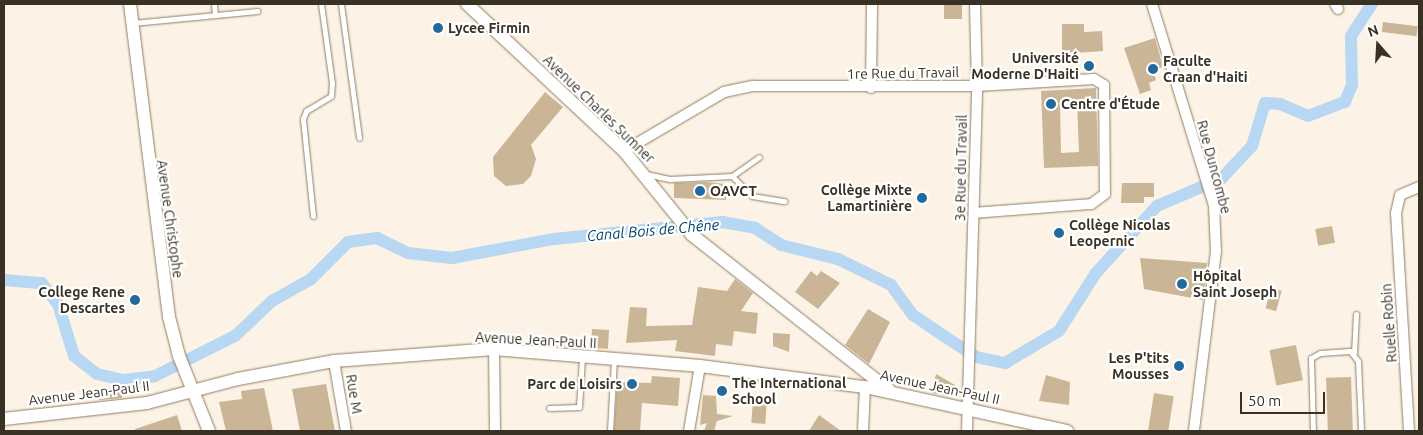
<!DOCTYPE html>
<html>
<head>
<meta charset="utf-8">
<style>
  body { margin:0 }
  #map { position:relative; width:1423px; height:435px; overflow:hidden; background:#fcf3e6; font-family:Ubuntu,sans-serif }
  div>[style] { position:absolute }
  .canal>* { height:12px; margin:-6px; padding:0 6px; transform-origin:6px; border-radius:6px; background:#b7d7f2 }
  .building>* { inset:0; background:#cab697; transform-origin:0 0 }
  .roads { filter:drop-shadow(0 0 1px #907d5f) drop-shadow(0 0 1px #907d5f) }
  .service>* { height:5px; margin:-2.5px; padding:0 2.5px; transform-origin:2.5px; border-radius:2.5px; background:#fff }
  .minor>* { height:10px; margin:-5px; padding:0 5px; transform-origin:5px; border-radius:5px; background:#fff }
  .tertiary>* { height:12px; margin:-6px; padding:0 6px; transform-origin:6px; border-radius:6px; background:#fff }
  .dots>* { width:14px; height:14px; translate:-50% -50%; box-sizing:border-box; border:2px solid #fff; border-radius:50% }
  span { translate:-50% -50%; white-space:nowrap; text-align:center; line-height:1.15; -webkit-text-stroke:4.5px #fff; paint-order:stroke }
  .poi-label { font-size:14px; color:#393124; font-weight:700 }
  .left { translate:0 -50%; text-align:left }
  .right { translate:-100% -50%; text-align:right }
  .street-label { font-size:14px; color:#393124 }
  .water-label { font-size:15px; color:#00436e; font-style:italic }
  .frame { position:absolute; inset:0; border:5px solid #393124; pointer-events:none }
  .north { position:absolute; left:1353px; top:20px; width:50px; height:50px; -webkit-text-stroke:4px #fff; paint-order:stroke; rotate:341deg; font-size:14px; font-weight:700; line-height:20px; text-align:center; color:#393124 }
  .north::after { content:''; display:block; margin:auto; width:18px; height:22px; background:#393124; clip-path:polygon(50% 0,100% 100%,50% 72%,0 100%) }
  .scale { position:absolute; left:1240px; top:392px; width:85px; height:22px; box-sizing:border-box; border:2px solid #393124; border-top:0; padding-left:6px; font-size:15px; line-height:18px; white-space:nowrap; color:#393124; -webkit-text-stroke:4px #fff; paint-order:stroke }
</style>
</head>
<body>
<div id="map">
  <div class="canal">
    <div style="left:4px;top:280px;width:38px;rotate:5deg"></div>
    <div style="left:42px;top:283px;width:26px;rotate:53deg"></div>
    <div style="left:58px;top:304px;width:54px;rotate:72.9deg"></div>
    <div style="left:74px;top:356px;width:29px;rotate:38deg"></div>
    <div style="left:97px;top:374px;width:28px;rotate:13deg"></div>
    <div style="left:124px;top:380px;width:31px;rotate:-7deg"></div>
    <div style="left:155px;top:376px;width:89px;rotate:-26.6deg"></div>
    <div style="left:235px;top:336px;width:51px;rotate:-43.4deg"></div>
    <div style="left:272px;top:301px;width:45px;rotate:-29.4deg"></div>
    <div style="left:311px;top:279px;width:52px;rotate:-45deg"></div>
    <div style="left:348px;top:242px;width:29px;rotate:-8deg"></div>
    <div style="left:377px;top:238px;width:34px;rotate:26deg"></div>
    <div style="left:408px;top:253px;width:44px;rotate:6.5deg"></div>
    <div style="left:452px;top:258px;width:104px;rotate:-10.6deg"></div>
    <div style="left:554px;top:239px;width:169px;rotate:-5.8deg"></div>
    <div style="left:722px;top:222px;width:34px;rotate:10deg"></div>
    <div style="left:755px;top:228px;width:31px;rotate:33deg"></div>
    <div style="left:781px;top:245px;width:59px;rotate:13.8deg"></div>
    <div style="left:838px;top:259px;width:59px;rotate:26.1deg"></div>
    <div style="left:891px;top:285px;width:37px;rotate:54deg"></div>
    <div style="left:913px;top:315px;width:37px;rotate:34deg"></div>
    <div style="left:944px;top:336px;width:38px;rotate:33deg"></div>
    <div style="left:976px;top:357px;width:30px;rotate:12deg"></div>
    <div style="left:1005px;top:363px;width:63px;rotate:-30.7deg"></div>
    <div style="left:1059px;top:331px;width:69px;rotate:-57.5deg"></div>
    <div style="left:1096px;top:273px;width:91px;rotate:-47.7deg"></div>
    <div style="left:1157px;top:206px;width:71px;rotate:-23.3deg"></div>
    <div style="left:1222px;top:178px;width:44px;rotate:-46.8deg"></div>
    <div style="left:1252px;top:146px;width:45px;rotate:-73.2deg"></div>
    <div style="left:1265px;top:103px;width:15px;rotate:4deg"></div>
    <div style="left:1280px;top:104px;width:30px;rotate:23deg"></div>
    <div style="left:1308px;top:116px;width:40px;rotate:-21deg"></div>
    <div style="left:1345px;top:102px;width:18px;rotate:-68deg"></div>
    <div style="left:1352px;top:85px;width:49px;rotate:-91.2deg"></div>
    <div style="left:1351px;top:36px;width:38px;rotate:-57deg"></div>
  </div>
  <div class="building">
    <div style="left:944px;top:4px;width:18px;height:15px"></div>
    <div style="left:1383px;top:22px;width:35px;height:10px;rotate:7deg"></div>
    <div style="clip-path:polygon(1062px 24px,1084px 24px,1084px 32px,1102px 31px,1103px 51px,1062px 54px)"></div>
    <div style="clip-path:polygon(1155px 38px,1163px 67px,1153px 70px,1156px 80px,1149px 83px,1151px 90px,1140px 94px,1124px 48px)"></div>
    <div style="clip-path:polygon(evenodd,1096px 88px,1098px 166px,1044px 168px,1041px 91px,1096px 88px,1060px 103px,1077px 103px,1079px 152px,1061px 153px,1060px 103px)"></div>
    <div style="clip-path:polygon(545px 92px,563px 107px,531px 145px,536px 159px,531px 176px,523px 184px,506px 186px,494px 176px,493px 157px)"></div>
    <div style="clip-path:polygon(706px 182px,726px 184px,726px 200px,674px 198px,674px 183px)"></div>
    <div style="clip-path:polygon(1122px 183px,1154px 183px,1154px 197px,1144px 197px,1144px 203px,1121px 203px)"></div>
    <div style="left:1332px;top:226px;width:17px;height:17px;rotate:80deg"></div>
    <div style="clip-path:polygon(1140px 258px,1207px 263px,1203px 300px,1144px 289px)"></div>
    <div style="clip-path:polygon(811px 271px,817px 276px,821px 271px,840px 283px,818px 309px,795px 292px)"></div>
    <div style="clip-path:polygon(735px 279px,753px 293px,741px 311px,758px 313px,756px 334px,734px 331px,732px 346px,716px 344px,715px 356px,675px 351px,677px 340px,626px 343px,630px 307px,647px 308px,646px 326px,692px 325px,698px 287px,727px 291px)"></div>
    <div style="left:1271px;top:288px;width:11px;height:21px;rotate:15deg"></div>
    <div style="clip-path:polygon(868px 309px,890px 322px,869px 364px,845px 345px)"></div>
    <div style="left:592px;top:329px;width:17px;height:19px;rotate:3deg"></div>
    <div style="clip-path:polygon(773px 333px,790px 334px,789px 352px,773px 346px)"></div>
    <div style="left:1296px;top:345px;width:36px;height:27px;rotate:79deg"></div>
    <div style="clip-path:polygon(936px 374px,955px 385px,953px 396px,931px 393px)"></div>
    <div style="clip-path:polygon(1046px 375px,1070px 382px,1069px 405px,1039px 401px)"></div>
    <div style="clip-path:polygon(652px 376px,680px 378px,678px 406px,642px 403px,640px 431px,614px 431px,617px 382px,651px 383px)"></div>
    <div style="left:1351px;top:377px;width:54px;height:25px;rotate:88deg"></div>
    <div style="clip-path:polygon(326px 384px,335px 431px,300px 431px,292px 389px)"></div>
    <div style="clip-path:polygon(264px 388px,273px 431px,226px 431px,219px 402px,242px 399px,241px 391px)"></div>
    <div style="clip-path:polygon(122px 391px,122px 398px,99px 400px,98px 392px)"></div>
    <div style="left:1154px;top:393px;width:20px;height:38px;rotate:9deg"></div>
    <div style="clip-path:polygon(703px 395px,716px 396px,717px 414px,733px 416px,717px 421px,714px 431px,704px 431px,707px 423px,700px 425px)"></div>
    <div style="left:753px;top:399px;width:14px;height:24px;rotate:4deg"></div>
    <div style="clip-path:polygon(177px 415px,182px 431px,136px 431px,135px 429px)"></div>
    <div style="clip-path:polygon(819px 415px,841px 431px,809px 431px)"></div>
  </div>
  <div class="roads">
    <div class="service">
      <div style="left:214px;top:4px;width:11px;rotate:85deg"></div>
      <div style="left:341px;top:4px;width:135px;rotate:82.3deg"></div>
      <div style="left:133px;top:23px;width:125px;rotate:-5.5deg"></div>
      <div style="left:646px;top:174px;width:25px;rotate:12deg"></div>
      <div style="left:670px;top:179px;width:62px;rotate:-2.8deg"></div>
      <div style="left:732px;top:176px;width:33px;rotate:-35deg"></div>
      <div style="left:732px;top:176px;width:28px;rotate:45deg"></div>
      <div style="left:752px;top:196px;width:33px;rotate:9deg"></div>
      <div style="left:313px;top:216px;width:98px;rotate:-95.9deg"></div>
      <div style="left:303px;top:119px;width:9px;rotate:-69deg"></div>
      <div style="left:306px;top:111px;width:29px;rotate:-31deg"></div>
      <div style="left:331px;top:96px;width:13px;rotate:-86deg"></div>
      <div style="left:332px;top:83px;width:80px;rotate:-97.9deg"></div>
      <div style="left:1354px;top:353px;width:39px;rotate:-87deg"></div>
      <div style="left:549px;top:408px;width:30px;rotate:-2deg"></div>
      <div style="left:579px;top:407px;width:49px;rotate:-86.5deg"></div>
      <div style="left:610px;top:431px;width:72px;rotate:-86.8deg"></div>
      <div style="left:1313px;top:431px;width:73px;rotate:-91.6deg"></div>
      <div style="left:1311px;top:358px;width:10px;rotate:-29deg"></div>
      <div style="left:1320px;top:353px;width:30px;rotate:-4deg"></div>
      <div style="left:1350px;top:351px;width:13px;rotate:51deg"></div>
      <div style="left:1358px;top:361px;width:70px;rotate:87.5deg"></div>
    </div>
    <div class="minor">
      <div style="left:1152px;top:4px;width:211px;rotate:72.9deg"></div>
      <div style="left:1214px;top:206px;width:45px;rotate:87.5deg"></div>
      <div style="left:1216px;top:251px;width:181px;rotate:97deg"></div>
      <div style="left:1335px;top:4px;width:6px;rotate:59deg"></div>
      <div style="left:871px;top:88px;width:84px;rotate:-89.3deg"></div>
      <div style="left:624px;top:151px;width:116px;rotate:-30.5deg"></div>
      <div style="left:724px;top:92px;width:30px;rotate:-12deg"></div>
      <div style="left:753px;top:86px;width:224px"></div>
      <div style="left:977px;top:86px;width:117px;rotate:-3.4deg"></div>
      <div style="left:1094px;top:79px;width:12px;rotate:31deg"></div>
      <div style="left:1104px;top:85px;width:109px;rotate:89.5deg"></div>
      <div style="left:1105px;top:194px;width:17px;rotate:144deg"></div>
      <div style="left:1091px;top:204px;width:117px;rotate:175.6deg"></div>
      <div style="left:494px;top:349px;width:82px;rotate:89.3deg"></div>
      <div style="left:334px;top:361px;width:71px;rotate:80.3deg"></div>
      <div style="left:689px;top:431px;width:66px;rotate:-80.4deg"></div>
      <div style="left:863px;top:431px;width:44px;rotate:-87.4deg"></div>
      <div style="left:967px;top:431px;width:345px;rotate:-88.3deg"></div>
      <div style="left:977px;top:86px;width:82px;rotate:-91.4deg"></div>
      <div style="left:1409px;top:431px;width:218px;rotate:-93.4deg"></div>
      <div style="left:1396px;top:213px;width:18px;rotate:-77deg"></div>
      <div style="left:1400px;top:195px;width:21px;rotate:-23deg"></div>
    </div>
    <div class="tertiary">
      <div style="left:130px;top:4px;width:315px;rotate:82.9deg"></div>
      <div style="left:169px;top:317px;width:40px;rotate:75.6deg"></div>
      <div style="left:179px;top:356px;width:81px;rotate:68.2deg"></div>
      <div style="left:467px;top:4px;width:215px;rotate:43.1deg"></div>
      <div style="left:624px;top:151px;width:108px;rotate:51deg"></div>
      <div style="left:692px;top:235px;width:251px;rotate:38.2deg"></div>
      <div style="left:4px;top:419px;width:144px;rotate:-6.4deg"></div>
      <div style="left:147px;top:403px;width:94px;rotate:-14.8deg"></div>
      <div style="left:238px;top:379px;width:98px;rotate:-10.6deg"></div>
      <div style="left:334px;top:361px;width:160px;rotate:-4.3deg"></div>
      <div style="left:494px;top:349px;width:207px;rotate:4.7deg"></div>
      <div style="left:700px;top:366px;width:166px;rotate:7.3deg"></div>
      <div style="left:865px;top:387px;width:207px;rotate:12.3deg"></div>
    </div>
  </div>
  <div class="dots">
    <div style="left:438px;top:28px;background:#22699d"></div>
    <div style="left:1089px;top:66px;background:#22699d"></div>
    <div style="left:1153px;top:69px;background:#22699d"></div>
    <div style="left:1051px;top:104px;background:#22699d"></div>
    <div style="left:700px;top:191px;background:#22699d"></div>
    <div style="left:922px;top:198px;background:#22699d"></div>
    <div style="left:1059px;top:233px;background:#22699d"></div>
    <div style="left:1182px;top:284px;background:#22699d"></div>
    <div style="left:135px;top:300px;background:#22699d"></div>
    <div style="left:1179px;top:366px;background:#22699d"></div>
    <div style="left:632px;top:384px;background:#22699d"></div>
    <div style="left:722px;top:391px;background:#22699d"></div>
  </div>
  <div class="poi-label">
    <span class="left" style="left:448px;top:28px">Lycee Firmin</span>
    <span class="right" style="left:1079px;top:66px">Université<br>Moderne D'Haiti</span>
    <span class="left" style="left:1163px;top:69px">Faculte<br>Craan d'Haiti</span>
    <span class="left" style="left:1061px;top:104px">Centre d'Étude</span>
    <span class="right" style="left:912px;top:198px">Collège Mixte<br>Lamartinière</span>
    <span class="left" style="left:710px;top:191px">OAVCT</span>
    <span class="left" style="left:1069px;top:233px">Collège Nicolas<br>Leopernic</span>
    <span class="left" style="left:1193px;top:284px">Hôpital<br>Saint Joseph</span>
    <span class="right" style="left:125px;top:300px">College Rene<br>Descartes</span>
    <span class="right" style="left:1169px;top:366px">Les P'tits<br>Mousses</span>
    <span class="left" style="left:732px;top:391px">The International<br>School</span>
    <span class="right" style="left:622px;top:384px">Parc de Loisirs</span>
  </div>
  <div class="street-label">
    <span style="left:903px;top:73px;rotate:-1deg">1re Rue du Travail</span>
    <span style="left:599px;top:109px;rotate:44deg">Avenue Charles Sumner</span>
    <span style="left:1214px;top:167px;rotate:75deg">Rue Duncombe</span>
    <span style="left:961px;top:168px;rotate:-89deg">3e Rue du Travail</span>
    <span style="left:170px;top:219px;rotate:82deg">Avenue Christophe</span>
    <span style="left:1389px;top:323px;rotate:-94deg">Ruelle Robin</span>
    <span style="left:536px;top:340px;rotate:3deg">Avenue Jean-Paul II</span>
    <span style="left:940px;top:387px;rotate:12deg">Avenue Jean-Paul II</span>
    <span style="left:89px;top:393px;rotate:-7deg">Avenue Jean-Paul II</span>
    <span style="left:354px;top:394px;rotate:81deg">Rue M</span>
  </div>
  <div class="water-label">
    <span style="left:653px;top:230px;rotate:-5deg">Canal Bois de Chêne</span>
  </div>
  <div class="frame"></div>
  <div class="north">N</div>
  <div class="scale">50 m</div>
</div>
</body>
</html>
